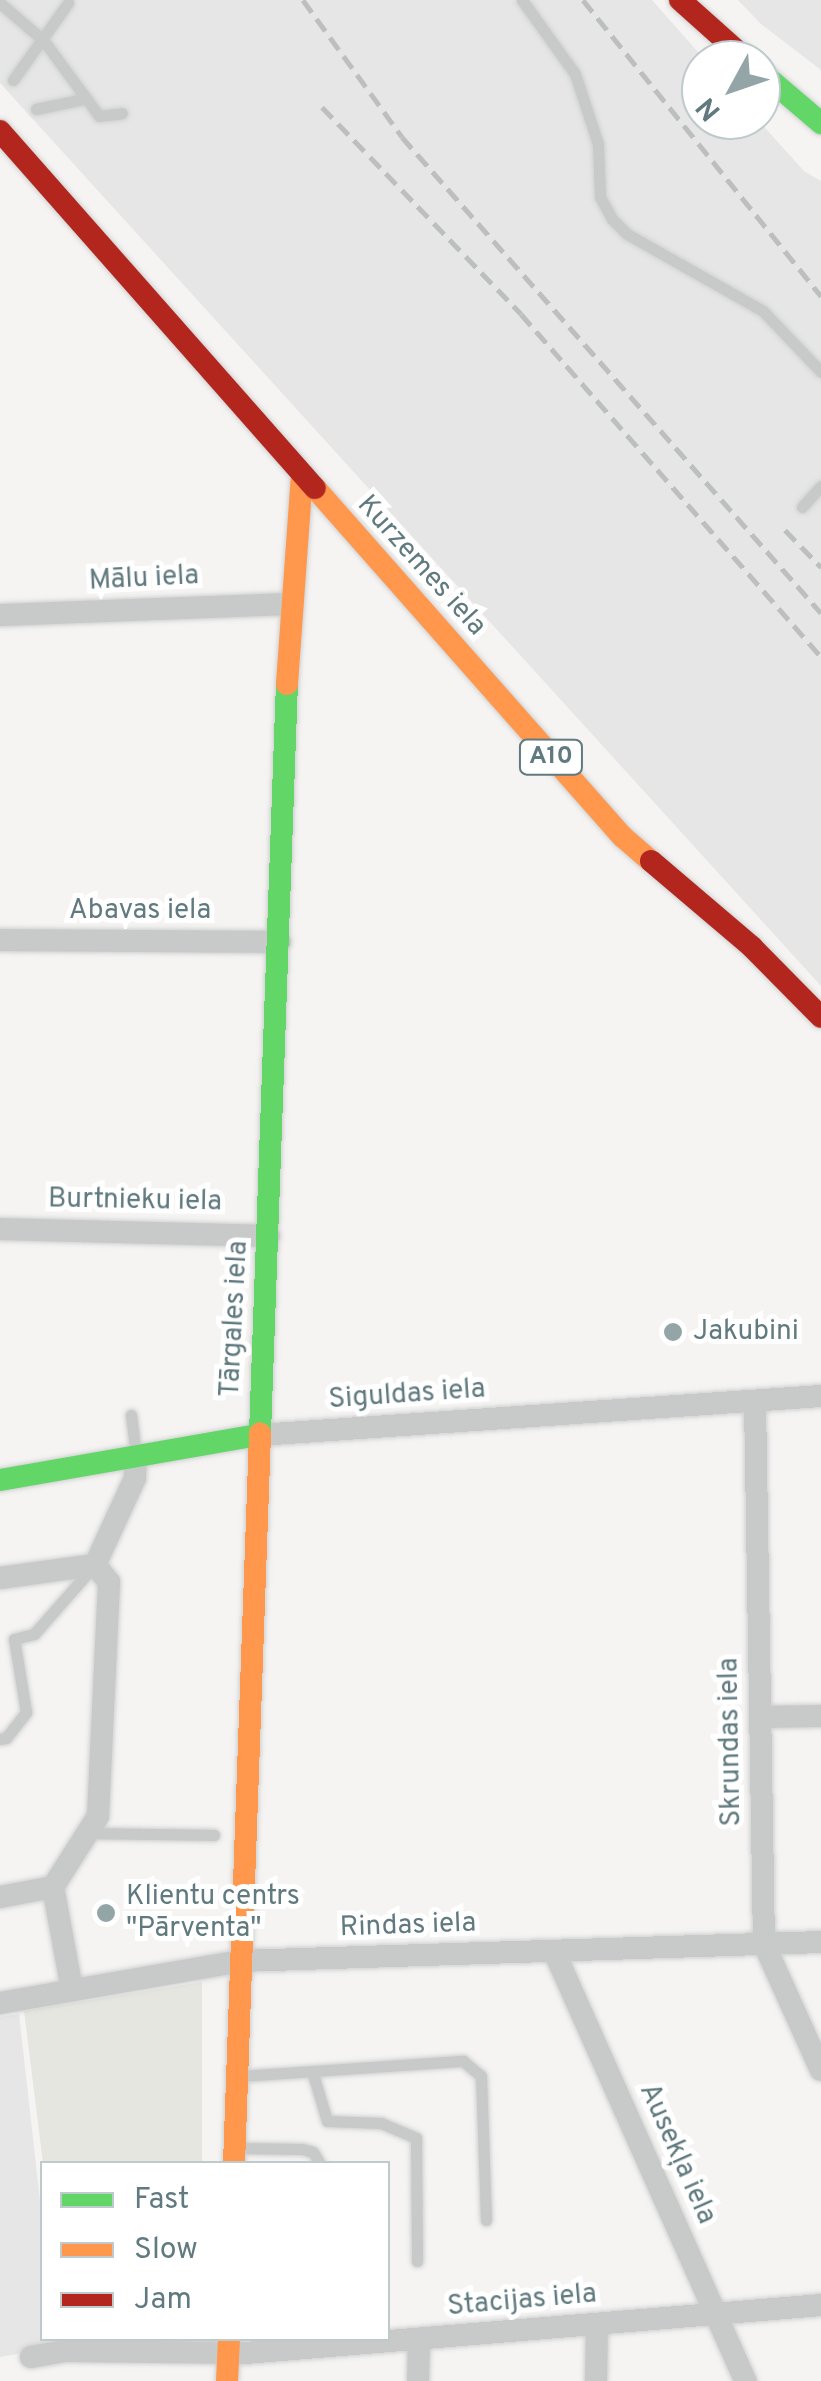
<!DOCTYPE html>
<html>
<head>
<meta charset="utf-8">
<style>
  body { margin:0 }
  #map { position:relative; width:821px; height:2381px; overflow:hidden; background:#f5f4f3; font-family:Overpass,sans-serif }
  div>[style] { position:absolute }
  .built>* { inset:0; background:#e5e6e5 }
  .green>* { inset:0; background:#e5e6e0 }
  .roads { filter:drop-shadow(0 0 2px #d0d1d1) drop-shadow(0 0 2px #d0d1d1) }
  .lane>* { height:11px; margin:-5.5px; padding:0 5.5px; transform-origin:5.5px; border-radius:5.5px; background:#c7cac9 }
  .street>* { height:22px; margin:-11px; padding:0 11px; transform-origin:11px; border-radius:11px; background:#c7cac9 }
  .fast>* { height:22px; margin:-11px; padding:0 11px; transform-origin:11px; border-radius:11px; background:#63d668 }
  .slow>* { height:22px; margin:-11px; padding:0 11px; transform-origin:11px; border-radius:11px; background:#ff974d }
  .jam>* { height:22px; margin:-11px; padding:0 11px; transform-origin:11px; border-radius:11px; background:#b3261e }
  .rail>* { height:5px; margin-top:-2.5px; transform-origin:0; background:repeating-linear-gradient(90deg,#bdbfbf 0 15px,transparent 0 23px) }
  .dots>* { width:28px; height:28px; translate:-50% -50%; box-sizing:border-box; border:5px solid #fff; border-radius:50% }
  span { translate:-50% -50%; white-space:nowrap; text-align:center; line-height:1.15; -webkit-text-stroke:10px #fff; paint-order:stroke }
  .shield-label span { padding:2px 8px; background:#fff; border:2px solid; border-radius:8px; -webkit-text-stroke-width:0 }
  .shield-label { font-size:25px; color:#607a7f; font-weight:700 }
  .street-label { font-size:28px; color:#607a7f }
  .poi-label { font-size:28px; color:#607a7f }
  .left { translate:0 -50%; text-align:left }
  .legend { position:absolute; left:40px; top:2161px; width:350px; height:180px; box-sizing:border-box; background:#fff; border:2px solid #bfcacc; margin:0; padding:12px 18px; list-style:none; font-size:30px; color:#607a7f }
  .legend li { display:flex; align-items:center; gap:20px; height:50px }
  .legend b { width:50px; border:2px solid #bfcacc }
  .north { position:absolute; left:681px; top:40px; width:100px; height:100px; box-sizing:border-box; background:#fff; border:2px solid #bfcacc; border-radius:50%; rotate:230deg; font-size:28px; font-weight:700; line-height:40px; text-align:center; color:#607a7f }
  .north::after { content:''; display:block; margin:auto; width:35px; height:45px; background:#94a5a8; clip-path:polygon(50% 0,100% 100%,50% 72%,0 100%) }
</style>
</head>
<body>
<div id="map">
  <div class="built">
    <div style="clip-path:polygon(0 0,652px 0,705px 60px,701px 60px,701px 120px,758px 120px,804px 171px,821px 181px,821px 986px,0 83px)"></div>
    <div style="clip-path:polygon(738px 0,821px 0,821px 70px,761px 24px)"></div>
    <div style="clip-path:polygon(19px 2014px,42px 2219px,42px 2338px,56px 2339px,57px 2347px,0 2357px,0 2017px)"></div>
  </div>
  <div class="green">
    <div style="clip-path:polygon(202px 1982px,202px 2163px,43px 2163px,24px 2011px)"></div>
  </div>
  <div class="roads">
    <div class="lane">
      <div style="left:522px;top:0;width:91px;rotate:54.4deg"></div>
      <div style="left:575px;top:74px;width:74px;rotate:71.8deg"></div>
      <div style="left:598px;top:144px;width:53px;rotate:87.8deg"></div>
      <div style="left:600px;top:197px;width:25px;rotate:61deg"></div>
      <div style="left:612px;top:219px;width:21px;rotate:45deg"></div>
      <div style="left:627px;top:234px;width:156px;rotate:29.5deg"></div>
      <div style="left:763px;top:311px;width:84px;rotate:46.4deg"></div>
      <div style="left:0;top:3px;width:58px;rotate:40.8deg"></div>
      <div style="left:44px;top:41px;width:93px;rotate:53.7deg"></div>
      <div style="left:99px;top:116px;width:23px;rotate:-7deg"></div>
      <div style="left:13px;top:80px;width:95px;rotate:-54.5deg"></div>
      <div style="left:36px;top:109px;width:48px;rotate:-12deg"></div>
      <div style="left:802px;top:507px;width:28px;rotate:-48deg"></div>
      <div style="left:131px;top:1415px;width:40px;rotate:82.9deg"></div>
      <div style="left:0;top:1739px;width:6px;rotate:-9deg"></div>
      <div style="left:6px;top:1738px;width:33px;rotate:-52deg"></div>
      <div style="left:26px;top:1712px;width:74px;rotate:-99.3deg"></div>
      <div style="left:14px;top:1639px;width:21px;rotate:-14deg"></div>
      <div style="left:34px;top:1634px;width:88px;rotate:-48.7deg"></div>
      <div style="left:89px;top:1833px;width:125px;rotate:0.9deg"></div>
      <div style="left:313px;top:2074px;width:49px;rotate:73.4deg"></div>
      <div style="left:327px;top:2121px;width:54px;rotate:2.1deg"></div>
      <div style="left:381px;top:2123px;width:38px;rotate:23deg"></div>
      <div style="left:416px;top:2138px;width:123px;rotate:89.5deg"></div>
      <div style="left:241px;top:2076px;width:223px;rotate:-3.9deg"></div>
      <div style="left:463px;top:2061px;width:23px;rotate:40deg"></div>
      <div style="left:481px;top:2076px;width:144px;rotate:88deg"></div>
      <div style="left:236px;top:2148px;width:66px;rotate:0.9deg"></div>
      <div style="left:302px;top:2149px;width:11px;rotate:15deg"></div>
      <div style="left:313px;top:2152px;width:14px;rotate:60deg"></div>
    </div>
    <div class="street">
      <div style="left:0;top:615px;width:290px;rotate:-2.2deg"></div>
      <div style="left:0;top:940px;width:280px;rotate:0.4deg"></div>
      <div style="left:0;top:1229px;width:269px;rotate:1.5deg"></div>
      <div style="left:755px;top:1401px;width:543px;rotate:89.05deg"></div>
      <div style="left:764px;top:1944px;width:138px;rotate:65.7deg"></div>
      <div style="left:259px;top:1435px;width:563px;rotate:-3.97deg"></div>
      <div style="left:0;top:1578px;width:96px;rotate:-7.8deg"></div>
      <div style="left:95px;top:1565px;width:96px;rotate:-65.3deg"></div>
      <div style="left:135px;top:1478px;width:23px;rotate:-88deg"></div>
      <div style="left:760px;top:1717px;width:61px;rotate:-0.9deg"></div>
      <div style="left:53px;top:1887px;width:105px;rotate:79.5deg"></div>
      <div style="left:0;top:1897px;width:54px;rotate:-10.7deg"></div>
      <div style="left:53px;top:1887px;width:84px;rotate:-57.6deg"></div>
      <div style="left:98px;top:1816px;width:234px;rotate:-87.3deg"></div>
      <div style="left:109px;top:1582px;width:22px;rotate:-129deg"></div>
      <div style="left:554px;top:1951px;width:471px;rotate:66deg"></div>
      <div style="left:0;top:2003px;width:244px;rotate:-9.9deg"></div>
      <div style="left:240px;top:1961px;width:581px;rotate:-1.87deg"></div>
      <div style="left:31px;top:2357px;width:35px;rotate:-10deg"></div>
      <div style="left:65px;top:2351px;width:181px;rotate:0.6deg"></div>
      <div style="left:246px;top:2353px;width:577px;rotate:-4.77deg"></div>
      <div style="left:418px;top:2381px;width:42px;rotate:-88.6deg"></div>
      <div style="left:596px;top:2381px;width:56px;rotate:-89deg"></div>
    </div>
    <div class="fast">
      <div style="left:761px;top:72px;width:79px;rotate:40.4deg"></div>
      <div style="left:260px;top:1433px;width:749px;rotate:-87.94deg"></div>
      <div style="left:0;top:1480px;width:263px;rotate:-9.9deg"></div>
    </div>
    <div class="slow">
      <div style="left:315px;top:488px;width:465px;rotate:48.6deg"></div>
      <div style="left:623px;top:837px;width:37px;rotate:41deg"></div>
      <div style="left:287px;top:684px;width:208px;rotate:-85.9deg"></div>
      <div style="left:234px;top:2164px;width:731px;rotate:-87.96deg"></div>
      <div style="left:227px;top:2381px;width:43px;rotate:-87.3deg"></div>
    </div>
    <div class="jam">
      <div style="left:680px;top:0;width:90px;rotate:41.8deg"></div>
      <div style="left:0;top:131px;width:476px;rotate:48.6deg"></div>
      <div style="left:651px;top:861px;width:133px;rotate:40.4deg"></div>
      <div style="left:752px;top:947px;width:98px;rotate:45.4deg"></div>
    </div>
  </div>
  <div class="rail">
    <div style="left:303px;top:0;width:169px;rotate:54.1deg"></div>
    <div style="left:402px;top:137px;width:634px;rotate:48.64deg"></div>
    <div style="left:583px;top:0;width:380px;rotate:51.2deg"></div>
    <div style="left:322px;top:107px;width:287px;rotate:46.1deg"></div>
    <div style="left:521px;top:314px;width:456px;rotate:48.8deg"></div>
    <div style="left:785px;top:530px;width:52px;rotate:45.8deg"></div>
  </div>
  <div class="dots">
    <div style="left:673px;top:1332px;background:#94a5a8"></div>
    <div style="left:106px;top:1913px;background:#94a5a8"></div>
  </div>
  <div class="shield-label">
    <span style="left:551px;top:757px">A10</span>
  </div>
  <div class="street-label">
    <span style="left:421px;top:566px;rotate:48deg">Kurzemes iela</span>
    <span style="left:144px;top:579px;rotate:-3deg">Mālu iela</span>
    <span style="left:140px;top:911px">Abavas iela</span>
    <span style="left:135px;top:1201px;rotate:1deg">Burtnieku iela</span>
    <span style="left:235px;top:1319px;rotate:-87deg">Tārgales iela</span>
    <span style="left:407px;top:1395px;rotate:-4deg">Siguldas iela</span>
    <span style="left:731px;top:1742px;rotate:-91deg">Skrundas iela</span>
    <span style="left:408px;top:1926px;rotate:-2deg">Rindas iela</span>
    <span style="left:677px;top:2154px;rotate:66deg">Ausekļa iela</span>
    <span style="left:522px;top:2301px;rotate:-5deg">Stacijas iela</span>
  </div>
  <div class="poi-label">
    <span class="left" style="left:693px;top:1332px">Jakubini</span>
    <span class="left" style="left:126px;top:1913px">Klientu centrs<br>"Pārventa"</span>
  </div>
  <ul class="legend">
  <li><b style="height:12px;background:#63d668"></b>Fast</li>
  <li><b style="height:12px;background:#ff974d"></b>Slow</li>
  <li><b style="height:12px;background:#b3261e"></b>Jam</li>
  </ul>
  <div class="north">N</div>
</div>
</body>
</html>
